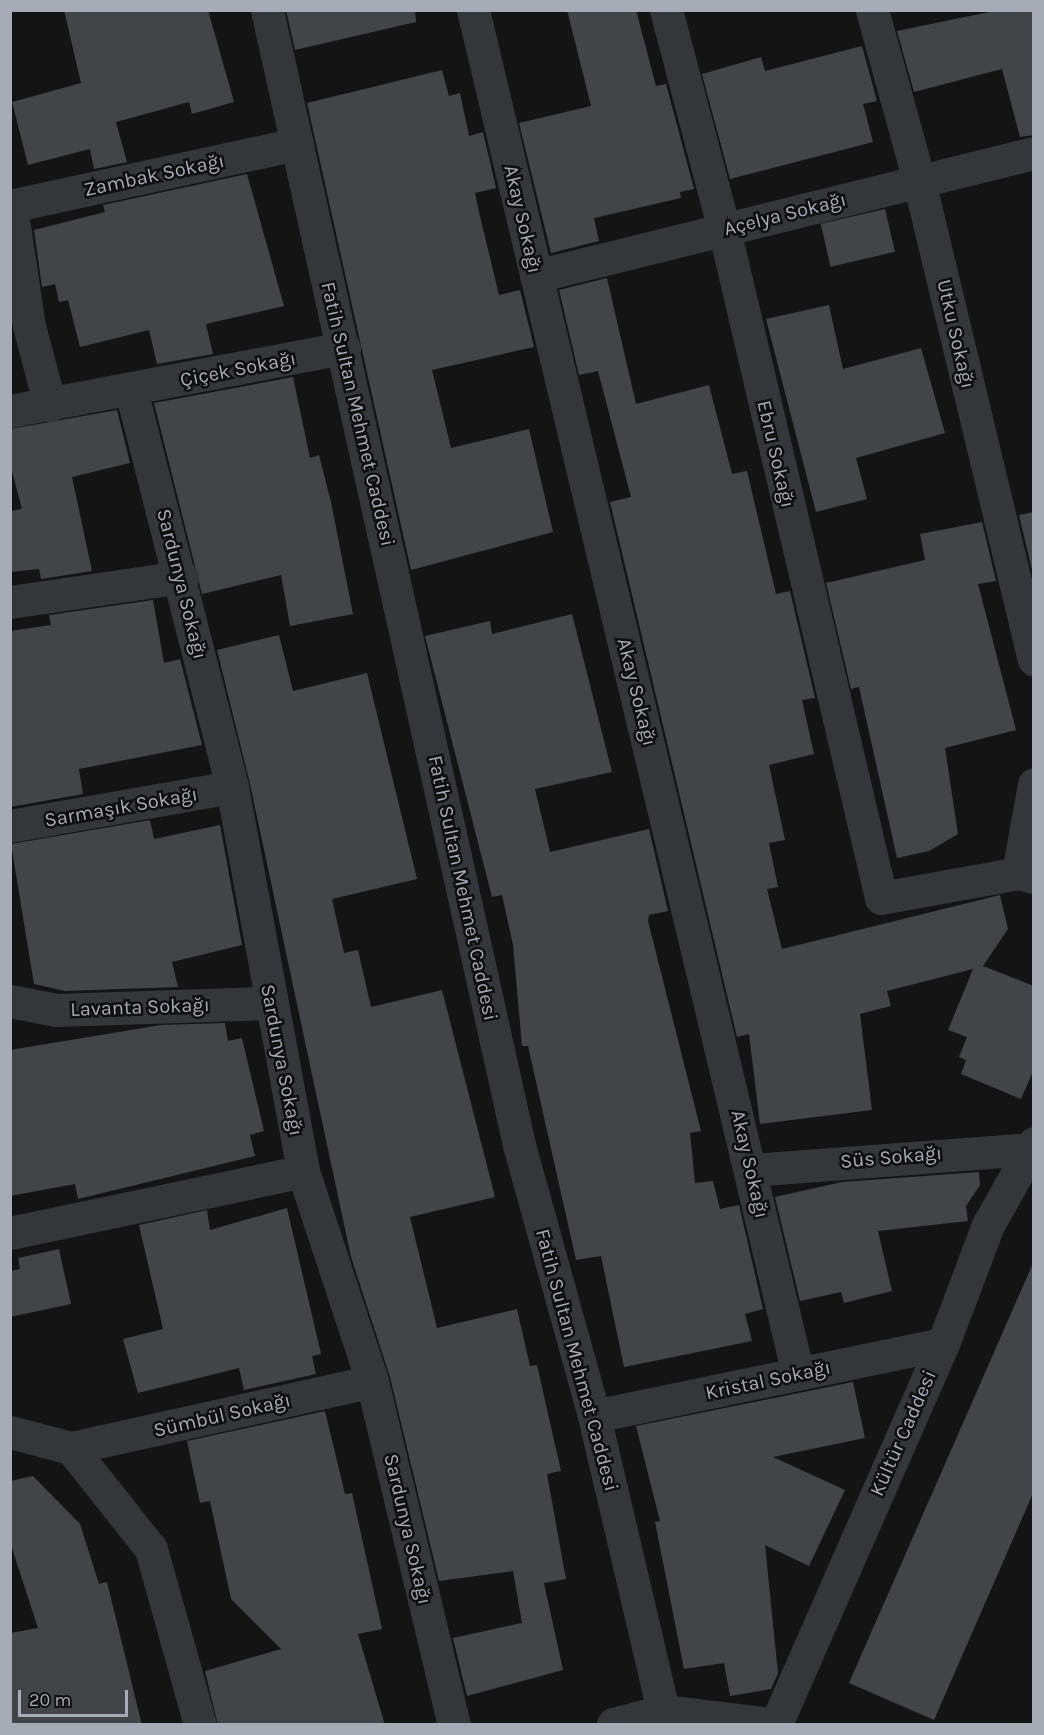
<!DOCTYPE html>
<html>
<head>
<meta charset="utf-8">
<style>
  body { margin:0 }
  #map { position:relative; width:1044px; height:1735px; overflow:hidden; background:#141415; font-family:Karla,sans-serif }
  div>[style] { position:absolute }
  .building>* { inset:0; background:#434448; transform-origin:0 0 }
  .minor>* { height:33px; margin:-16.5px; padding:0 16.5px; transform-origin:16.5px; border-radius:16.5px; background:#35363a }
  span { translate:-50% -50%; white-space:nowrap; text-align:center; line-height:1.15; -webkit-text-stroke:5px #0f0f10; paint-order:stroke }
  .street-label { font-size:20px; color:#a7abb5 }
  .frame { position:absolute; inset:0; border:12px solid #a7abb5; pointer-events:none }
  .scale { position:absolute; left:18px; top:1690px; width:110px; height:27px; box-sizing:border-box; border:3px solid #a7abb5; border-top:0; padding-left:8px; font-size:18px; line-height:21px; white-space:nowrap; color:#a7abb5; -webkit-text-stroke:4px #0f0f10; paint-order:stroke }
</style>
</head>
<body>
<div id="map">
  <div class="building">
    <div style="clip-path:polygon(64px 10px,208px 10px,234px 102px,192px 114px,189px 102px,116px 122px,127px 162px,94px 169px,90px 149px,28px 165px,12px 102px,81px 83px)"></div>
    <div style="clip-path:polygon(286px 10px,415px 10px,416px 22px,295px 50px)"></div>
    <div style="clip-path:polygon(567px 10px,636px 10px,656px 86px,666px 84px,694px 189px,680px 192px,681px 198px,594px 218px,599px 241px,551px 253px,519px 123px,591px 106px)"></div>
    <div style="clip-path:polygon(999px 10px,1034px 10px,1034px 135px,1020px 137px,1002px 69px,914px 92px,897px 31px)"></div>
    <div style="clip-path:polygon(862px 46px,877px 101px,863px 104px,873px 142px,730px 179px,702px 74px,761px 57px,765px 71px)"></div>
    <div style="clip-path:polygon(442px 70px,449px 96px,460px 93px,469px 136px,483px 132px,496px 188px,475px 193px,479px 212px,499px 295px,520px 290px,534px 347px,432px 370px,451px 448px,529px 429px,553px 532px,411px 570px,307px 103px)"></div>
    <div style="clip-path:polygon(247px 174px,284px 306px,206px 324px,213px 354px,157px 364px,149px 330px,80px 347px,68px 300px,59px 302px,55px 284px,42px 287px,34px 230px,105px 212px,103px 205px)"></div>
    <div style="left:885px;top:209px;width:44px;height:66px;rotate:77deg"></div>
    <div style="clip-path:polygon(607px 278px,636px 404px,709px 385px,732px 474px,747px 471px,776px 594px,790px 591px,815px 698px,802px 700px,814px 754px,769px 765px,785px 840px,769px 843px,778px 887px,767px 889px,782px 949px,1000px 895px,1008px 929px,983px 966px,1034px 986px,1034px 1069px,1021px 1099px,961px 1074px,966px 1060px,959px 1057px,967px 1037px,948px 1030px,973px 969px,887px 991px,891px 1006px,860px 1014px,872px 1110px,760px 1124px,749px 1034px,737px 1037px,610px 502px,631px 497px,598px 371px,579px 375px,559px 290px)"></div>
    <div style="clip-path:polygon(829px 305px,843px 369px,921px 348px,945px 433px,856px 458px,867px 499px,816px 512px,766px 319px)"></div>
    <div style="clip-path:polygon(293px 377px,310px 458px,319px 455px,331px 502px,353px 614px,290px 626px,281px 575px,202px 594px,154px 403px)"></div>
    <div style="clip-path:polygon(117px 410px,130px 463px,72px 477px,92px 571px,41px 579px,39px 569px,10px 572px,10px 511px,22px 509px,10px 464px,10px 429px)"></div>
    <div style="clip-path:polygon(1034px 512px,1034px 574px,1033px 574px,1019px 515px)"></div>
    <div style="clip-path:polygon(982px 522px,996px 581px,978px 584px,1016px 730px,945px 748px,958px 834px,929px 851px,897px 858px,859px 687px,851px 689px,826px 583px,925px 560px,920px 534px)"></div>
    <div style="clip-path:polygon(153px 600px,164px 663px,180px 659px,202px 745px,79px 769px,83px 794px,10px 807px,10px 631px,51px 625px,49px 615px)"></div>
    <div style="clip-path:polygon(572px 614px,612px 772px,535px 789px,550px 852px,649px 829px,668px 911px,649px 915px,648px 921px,701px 1131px,690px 1133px,695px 1183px,713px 1181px,720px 1209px,739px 1205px,763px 1309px,745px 1314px,752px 1341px,624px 1367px,601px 1256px,576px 1260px,528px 1046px,522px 1046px,513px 945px,502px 895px,492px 897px,425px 636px,490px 621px,492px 634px)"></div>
    <div style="clip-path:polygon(279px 635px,293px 691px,367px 673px,417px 879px,332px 899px,344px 953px,358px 950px,371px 1007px,442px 990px,495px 1197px,410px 1217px,437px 1328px,517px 1309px,530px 1366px,537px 1365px,561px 1471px,547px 1474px,566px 1579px,544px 1583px,563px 1670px,467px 1696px,453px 1638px,522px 1623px,513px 1571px,439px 1581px,390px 1377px,351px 1257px,250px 784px,217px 650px)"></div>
    <div style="clip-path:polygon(150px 820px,154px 839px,220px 825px,242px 945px,172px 962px,178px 987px,65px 991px,34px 984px,11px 844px)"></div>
    <div style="clip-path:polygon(225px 1023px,228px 1041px,242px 1038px,264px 1131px,250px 1135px,255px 1156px,78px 1199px,75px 1184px,10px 1196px,10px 1050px,161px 1025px)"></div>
    <div style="clip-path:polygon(979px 1172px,980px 1185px,966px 1206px,968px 1221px,878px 1231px,892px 1291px,844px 1303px,841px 1292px,800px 1301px,775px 1197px,842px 1182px)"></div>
    <div style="clip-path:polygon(287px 1208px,321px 1354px,312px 1356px,316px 1374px,244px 1390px,239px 1368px,138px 1393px,123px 1339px,163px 1329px,139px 1225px,207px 1210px,210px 1230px)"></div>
    <div style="clip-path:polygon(59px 1249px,71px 1304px,10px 1317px,10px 1271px,20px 1269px,18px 1258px)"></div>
    <div style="clip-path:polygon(1034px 1261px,1034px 1491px,934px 1720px,849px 1683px)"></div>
    <div style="clip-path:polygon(853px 1382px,865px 1438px,773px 1457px,845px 1490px,809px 1566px,765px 1545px,778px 1673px,771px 1689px,730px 1696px,724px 1663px,684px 1669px,655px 1522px,660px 1521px,636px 1426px)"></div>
    <div style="clip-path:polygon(325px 1411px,345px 1494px,352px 1493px,382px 1629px,358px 1634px,385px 1725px,218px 1725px,205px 1671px,281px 1649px,231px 1599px,210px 1501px,200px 1503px,187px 1441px)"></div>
    <div style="clip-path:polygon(33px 1476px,80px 1524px,99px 1584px,107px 1582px,142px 1725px,10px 1725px,10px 1633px,38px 1628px,10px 1542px,10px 1481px)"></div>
  </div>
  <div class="minor">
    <div style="left:267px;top:10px;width:1163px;rotate:77.48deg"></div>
    <div style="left:519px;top:1145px;width:281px;rotate:74.5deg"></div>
    <div style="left:594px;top:1416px;width:303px;rotate:76.8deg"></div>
    <div style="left:473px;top:10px;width:1402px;rotate:76.6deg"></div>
    <div style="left:666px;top:10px;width:227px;rotate:75.2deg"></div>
    <div style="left:724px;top:229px;width:687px;rotate:76.79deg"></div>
    <div style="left:881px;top:898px;width:139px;rotate:-10.3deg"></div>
    <div style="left:1018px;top:873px;width:16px;rotate:14deg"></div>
    <div style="left:872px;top:10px;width:177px;rotate:74.6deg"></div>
    <div style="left:919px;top:181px;width:492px;rotate:76.5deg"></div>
    <div style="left:10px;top:206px;width:294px;rotate:-12.2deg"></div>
    <div style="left:11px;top:206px;width:121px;rotate:81.5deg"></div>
    <div style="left:29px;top:326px;width:82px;rotate:75.1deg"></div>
    <div style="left:536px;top:276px;width:513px;rotate:-13.87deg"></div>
    <div style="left:131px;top:390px;width:410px;rotate:75.7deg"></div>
    <div style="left:232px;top:787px;width:391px;rotate:79.5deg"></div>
    <div style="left:303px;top:1171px;width:221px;rotate:71.8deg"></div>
    <div style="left:372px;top:1381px;width:353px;rotate:76.6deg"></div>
    <div style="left:10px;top:411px;width:340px;rotate:-10.7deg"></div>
    <div style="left:10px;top:602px;width:174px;rotate:-8.3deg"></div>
    <div style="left:10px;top:826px;width:225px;rotate:-10deg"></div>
    <div style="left:1018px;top:873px;width:90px;rotate:-79.8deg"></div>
    <div style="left:10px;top:1001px;width:47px;rotate:11.1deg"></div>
    <div style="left:56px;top:1010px;width:214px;rotate:-1.9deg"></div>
    <div style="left:752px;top:1170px;width:280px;rotate:-4.3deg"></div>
    <div style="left:10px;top:1233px;width:299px;rotate:-11.9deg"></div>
    <div style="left:594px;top:1416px;width:356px;rotate:-11.7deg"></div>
    <div style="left:10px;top:1432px;width:63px;rotate:14.7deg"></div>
    <div style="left:71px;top:1448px;width:129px;rotate:51.6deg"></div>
    <div style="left:151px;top:1549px;width:182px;rotate:74.4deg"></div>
    <div style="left:71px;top:1448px;width:308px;rotate:-12.5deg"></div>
    <div style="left:613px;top:1724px;width:52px;rotate:-14.6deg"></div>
    <div style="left:663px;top:1711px;width:109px;rotate:6.9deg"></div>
    <div style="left:776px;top:1724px;width:415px;rotate:-66.3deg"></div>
    <div style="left:943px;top:1344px;width:127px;rotate:-69.3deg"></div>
    <div style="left:988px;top:1225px;width:94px;rotate:-60.7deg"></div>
  </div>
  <div class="street-label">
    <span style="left:154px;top:175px;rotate:-12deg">Zambak Sokağı</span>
    <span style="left:785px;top:214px;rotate:-14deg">Açelya Sokağı</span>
    <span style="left:523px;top:219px;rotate:77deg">Akay Sokağı</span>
    <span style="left:956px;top:334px;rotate:77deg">Utku Sokağı</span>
    <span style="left:238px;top:369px;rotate:-11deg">Çiçek Sokağı</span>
    <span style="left:358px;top:414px;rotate:77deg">Fatih Sultan Mehmet Caddesi</span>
    <span style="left:776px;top:454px;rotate:77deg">Ebru Sokağı</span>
    <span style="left:182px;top:584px;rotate:76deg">Sardunya Sokağı</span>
    <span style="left:637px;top:692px;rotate:76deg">Akay Sokağı</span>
    <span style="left:121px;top:807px;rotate:-10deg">Sarmaşık Sokağı</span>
    <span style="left:463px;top:888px;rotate:78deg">Fatih Sultan Mehmet Caddesi</span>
    <span style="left:140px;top:1007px;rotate:-2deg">Lavanta Sokağı</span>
    <span style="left:282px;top:1060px;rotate:79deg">Sardunya Sokağı</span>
    <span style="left:891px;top:1157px;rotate:-5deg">Süs Sokağı</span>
    <span style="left:750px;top:1164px;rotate:77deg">Akay Sokağı</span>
    <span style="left:577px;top:1360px;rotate:75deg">Fatih Sultan Mehmet Caddesi</span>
    <span style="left:768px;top:1380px;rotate:-12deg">Kristal Sokağı</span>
    <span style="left:222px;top:1415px;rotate:-13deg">Sümbül Sokağı</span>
    <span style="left:903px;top:1433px;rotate:-66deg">Kültür Caddesi</span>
    <span style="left:408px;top:1529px;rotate:77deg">Sardunya Sokağı</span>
  </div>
  <div class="frame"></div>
  <div class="scale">20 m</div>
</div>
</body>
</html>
